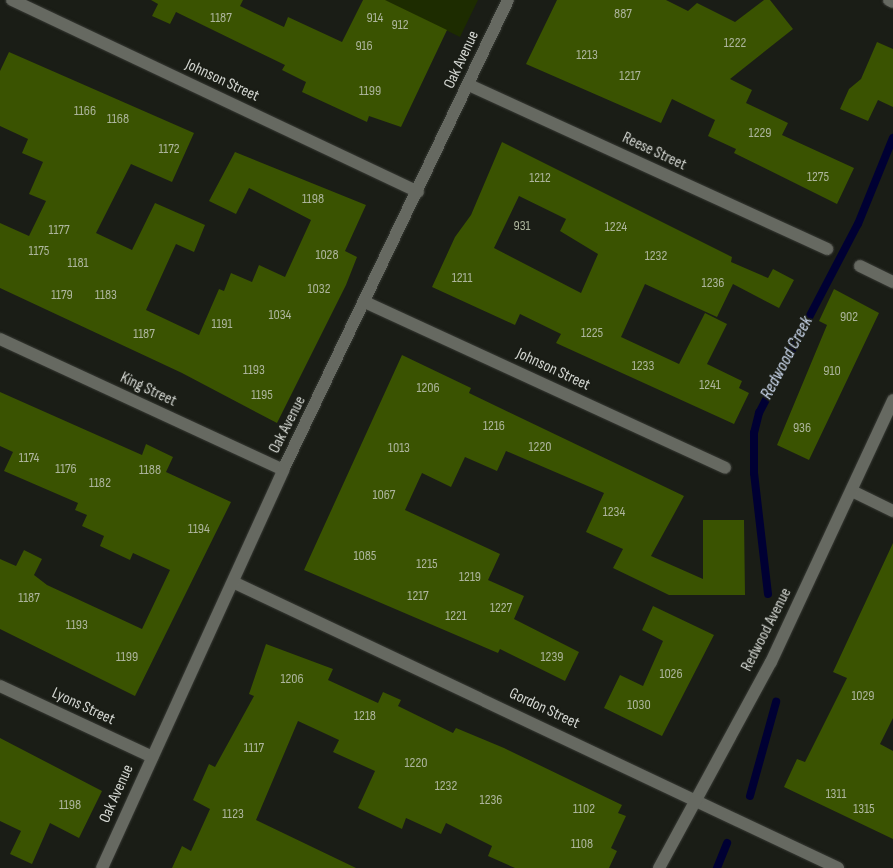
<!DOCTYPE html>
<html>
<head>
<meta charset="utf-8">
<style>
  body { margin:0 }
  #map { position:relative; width:893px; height:868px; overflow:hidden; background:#1a1d16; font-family:"Sofia Sans Condensed",sans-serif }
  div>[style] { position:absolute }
  .green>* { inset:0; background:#1d2c00 }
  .stream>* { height:8px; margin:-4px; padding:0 4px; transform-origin:4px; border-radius:4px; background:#003 }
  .building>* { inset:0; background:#3a5301 }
  .roads { filter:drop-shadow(0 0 1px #373934) drop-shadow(0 0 1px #373934) }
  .minor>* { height:12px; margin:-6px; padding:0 6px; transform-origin:6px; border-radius:6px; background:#666961 }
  span { translate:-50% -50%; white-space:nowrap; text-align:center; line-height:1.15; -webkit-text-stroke:4px #1a1d16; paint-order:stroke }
  .number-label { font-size:14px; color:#adb59d }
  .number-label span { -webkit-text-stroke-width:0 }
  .street-label { font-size:16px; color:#d3d6d1 }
  .water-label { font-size:18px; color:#cad7ec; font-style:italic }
</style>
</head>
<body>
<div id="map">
  <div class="green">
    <div style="clip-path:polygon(384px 0,478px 0,460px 37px)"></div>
  </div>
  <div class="stream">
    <div style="left:768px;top:594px;width:122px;rotate:-96.6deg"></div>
    <div style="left:754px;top:473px;width:40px;rotate:-90deg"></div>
    <div style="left:754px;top:433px;width:21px;rotate:-76deg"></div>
    <div style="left:759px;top:413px;width:213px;rotate:-62.4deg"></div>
    <div style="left:858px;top:224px;width:93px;rotate:-67.9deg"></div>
    <div style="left:750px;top:796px;width:98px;rotate:-74.5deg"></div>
    <div style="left:717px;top:868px;width:27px;rotate:-68deg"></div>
  </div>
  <div class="building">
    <div style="clip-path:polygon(151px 0,243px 0,240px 6px,284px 27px,288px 17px,342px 42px,363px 0,385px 0,447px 30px,401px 127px,369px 116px,367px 122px,302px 92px,306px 82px,282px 70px,285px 65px,176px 12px,170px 24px,152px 16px,158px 4px)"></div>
    <div style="clip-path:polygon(557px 0,666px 0,688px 11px,697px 3px,735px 22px,764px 0,770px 0,793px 29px,730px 79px,752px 90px,746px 103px,788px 123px,782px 135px,854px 168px,837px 204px,734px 153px,736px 149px,708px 136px,715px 120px,672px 99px,661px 123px,526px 64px)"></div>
    <div style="clip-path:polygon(877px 42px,893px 49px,893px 107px,878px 100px,868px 121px,840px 109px,849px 89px,861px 79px)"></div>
    <div style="clip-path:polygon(9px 52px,194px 133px,172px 182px,131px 164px,96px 233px,132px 250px,155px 203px,205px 225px,194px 252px,176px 244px,146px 310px,199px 335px,219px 289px,224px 291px,231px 273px,252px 282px,259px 265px,285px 277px,311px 220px,249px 188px,236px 214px,209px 201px,235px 152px,366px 205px,345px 251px,357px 257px,346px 285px,277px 423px,182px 373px,0 288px,0 223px,29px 236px,46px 201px,29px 194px,43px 162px,22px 153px,28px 139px,0 126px,0 71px)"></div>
    <div style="clip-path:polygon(evenodd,502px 142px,732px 257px,731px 262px,768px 278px,773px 269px,794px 280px,779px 308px,733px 284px,717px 317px,645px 284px,621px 337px,679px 364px,705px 313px,727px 324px,707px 364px,742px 381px,739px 388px,749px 393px,734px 424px,556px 343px,561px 334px,520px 314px,515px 325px,432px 287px,455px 237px,471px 215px,502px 142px,519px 196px,566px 219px,560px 231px,598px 254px,581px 293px,494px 248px,519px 196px)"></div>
    <div style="clip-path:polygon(834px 289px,879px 313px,809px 460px,777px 445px,827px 325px,819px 321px)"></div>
    <div style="clip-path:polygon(402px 355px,471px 388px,469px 393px,684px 496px,651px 556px,703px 579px,703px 520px,744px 520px,745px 595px,669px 595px,613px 568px,623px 549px,586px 532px,604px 493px,506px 451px,497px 471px,465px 457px,451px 487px,422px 473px,405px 510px,500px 554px,488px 580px,524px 596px,514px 619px,579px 652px,565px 681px,500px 649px,498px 653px,304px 570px)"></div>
    <div style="clip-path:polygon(0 392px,142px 455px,146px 444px,173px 457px,166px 472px,231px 502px,135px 696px,0 629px,0 559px,16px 566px,24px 550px,42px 559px,34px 575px,47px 585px,142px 629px,170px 570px,133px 553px,130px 560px,100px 546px,104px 536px,82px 526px,87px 515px,75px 510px,78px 503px,4px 471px,13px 452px,0 446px)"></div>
    <div style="clip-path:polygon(893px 543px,893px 718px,880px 744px,893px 751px,893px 839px,784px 787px,797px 759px,805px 762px,847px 678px,833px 672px)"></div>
    <div style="clip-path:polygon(653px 606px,714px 635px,662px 736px,604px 708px,620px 675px,643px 686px,663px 641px,642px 630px)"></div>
    <div style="clip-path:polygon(266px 644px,333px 669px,328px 680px,378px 703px,383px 692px,401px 700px,398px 706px,453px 733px,456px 728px,504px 748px,622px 805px,618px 813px,626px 816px,611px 848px,617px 851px,609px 868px,515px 868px,488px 856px,492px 846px,446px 823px,441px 834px,406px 818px,402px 829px,358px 808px,375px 771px,333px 752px,339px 740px,298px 721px,256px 820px,356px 868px,172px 868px,182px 846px,191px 851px,210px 809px,193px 800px,209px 764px,215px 767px,254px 696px,249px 694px)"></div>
    <div style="clip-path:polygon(0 738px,102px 791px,79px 838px,50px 823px,32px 864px,10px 854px,21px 831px,0 821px)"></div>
  </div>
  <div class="roads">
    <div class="minor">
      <div style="left:12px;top:0;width:449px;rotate:25.3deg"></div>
      <div style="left:889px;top:0;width:4px;rotate:27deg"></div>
      <div style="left:469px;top:85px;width:394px;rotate:24.6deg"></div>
      <div style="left:860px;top:266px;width:37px;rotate:26deg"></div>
      <div style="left:367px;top:303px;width:394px;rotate:24.7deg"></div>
      <div style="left:0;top:339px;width:312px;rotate:24.8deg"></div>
      <div style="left:852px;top:491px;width:46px;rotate:26deg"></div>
      <div style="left:235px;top:583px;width:667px;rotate:25.3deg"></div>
      <div style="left:0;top:686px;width:168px;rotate:25deg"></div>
      <div style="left:102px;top:868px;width:437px;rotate:-65.5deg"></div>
      <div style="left:283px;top:470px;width:521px;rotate:-64.42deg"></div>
      <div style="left:659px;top:868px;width:234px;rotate:-61.5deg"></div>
      <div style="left:771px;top:662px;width:289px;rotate:-65deg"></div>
    </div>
  </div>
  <div class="number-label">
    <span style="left:623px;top:14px">887</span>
    <span style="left:221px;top:18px">1187</span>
    <span style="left:375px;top:18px">914</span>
    <span style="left:400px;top:25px">912</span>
    <span style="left:735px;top:43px">1222</span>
    <span style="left:364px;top:46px">916</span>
    <span style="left:587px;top:55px">1213</span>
    <span style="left:630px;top:76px">1217</span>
    <span style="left:370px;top:91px">1199</span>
    <span style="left:85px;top:111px">1166</span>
    <span style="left:118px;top:119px">1168</span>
    <span style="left:760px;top:133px">1229</span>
    <span style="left:169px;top:149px">1172</span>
    <span style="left:818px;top:177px">1275</span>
    <span style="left:540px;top:178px">1212</span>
    <span style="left:313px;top:199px">1198</span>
    <span style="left:522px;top:226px">931</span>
    <span style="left:616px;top:227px">1224</span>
    <span style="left:59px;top:230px">1177</span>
    <span style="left:39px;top:251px">1175</span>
    <span style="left:327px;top:255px">1028</span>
    <span style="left:656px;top:256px">1232</span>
    <span style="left:78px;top:263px">1181</span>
    <span style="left:462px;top:278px">1211</span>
    <span style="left:713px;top:283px">1236</span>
    <span style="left:319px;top:289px">1032</span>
    <span style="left:62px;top:295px">1179</span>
    <span style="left:106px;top:295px">1183</span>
    <span style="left:280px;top:315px">1034</span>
    <span style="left:849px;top:317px">902</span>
    <span style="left:222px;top:324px">1191</span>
    <span style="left:592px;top:333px">1225</span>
    <span style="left:144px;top:334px">1187</span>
    <span style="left:643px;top:366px">1233</span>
    <span style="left:254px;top:370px">1193</span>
    <span style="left:832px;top:371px">910</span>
    <span style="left:710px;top:385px">1241</span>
    <span style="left:428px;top:388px">1206</span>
    <span style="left:262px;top:395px">1195</span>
    <span style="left:494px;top:426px">1216</span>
    <span style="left:802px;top:428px">936</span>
    <span style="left:540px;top:447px">1220</span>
    <span style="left:399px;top:448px">1013</span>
    <span style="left:29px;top:458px">1174</span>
    <span style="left:66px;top:469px">1176</span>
    <span style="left:150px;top:470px">1188</span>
    <span style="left:100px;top:483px">1182</span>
    <span style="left:384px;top:495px">1067</span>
    <span style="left:614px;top:512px">1234</span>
    <span style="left:199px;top:529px">1194</span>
    <span style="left:365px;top:556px">1085</span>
    <span style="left:427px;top:564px">1215</span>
    <span style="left:470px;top:577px">1219</span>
    <span style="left:418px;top:596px">1217</span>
    <span style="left:29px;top:598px">1187</span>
    <span style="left:501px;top:608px">1227</span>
    <span style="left:456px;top:616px">1221</span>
    <span style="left:77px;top:625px">1193</span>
    <span style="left:127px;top:657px">1199</span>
    <span style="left:552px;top:657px">1239</span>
    <span style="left:671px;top:674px">1026</span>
    <span style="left:292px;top:679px">1206</span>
    <span style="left:863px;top:696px">1029</span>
    <span style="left:639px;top:705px">1030</span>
    <span style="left:365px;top:716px">1218</span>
    <span style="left:254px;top:748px">1117</span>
    <span style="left:416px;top:763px">1220</span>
    <span style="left:446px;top:786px">1232</span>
    <span style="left:836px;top:794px">1311</span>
    <span style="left:491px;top:800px">1236</span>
    <span style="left:70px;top:805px">1198</span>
    <span style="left:584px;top:809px">1102</span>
    <span style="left:864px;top:809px">1315</span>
    <span style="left:233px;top:814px">1123</span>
    <span style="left:582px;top:844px">1108</span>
  </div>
  <div class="street-label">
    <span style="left:462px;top:60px;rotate:-65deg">Oak Avenue</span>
    <span style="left:222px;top:81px;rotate:25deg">Johnson Street</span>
    <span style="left:654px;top:152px;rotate:25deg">Reese Street</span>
    <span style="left:553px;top:370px;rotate:25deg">Johnson Street</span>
    <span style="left:148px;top:390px;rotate:25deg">King Street</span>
    <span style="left:288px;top:425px;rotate:-63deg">Oak Avenue</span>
    <span style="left:767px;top:630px;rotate:-63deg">Redwood Avenue</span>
    <span style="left:83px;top:707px;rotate:25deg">Lyons Street</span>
    <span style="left:544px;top:709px;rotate:25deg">Gordon Street</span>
    <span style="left:117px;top:794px;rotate:-66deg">Oak Avenue</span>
  </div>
  <div class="water-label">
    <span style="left:787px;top:358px;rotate:-62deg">Redwood Creek</span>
  </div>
</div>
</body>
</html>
